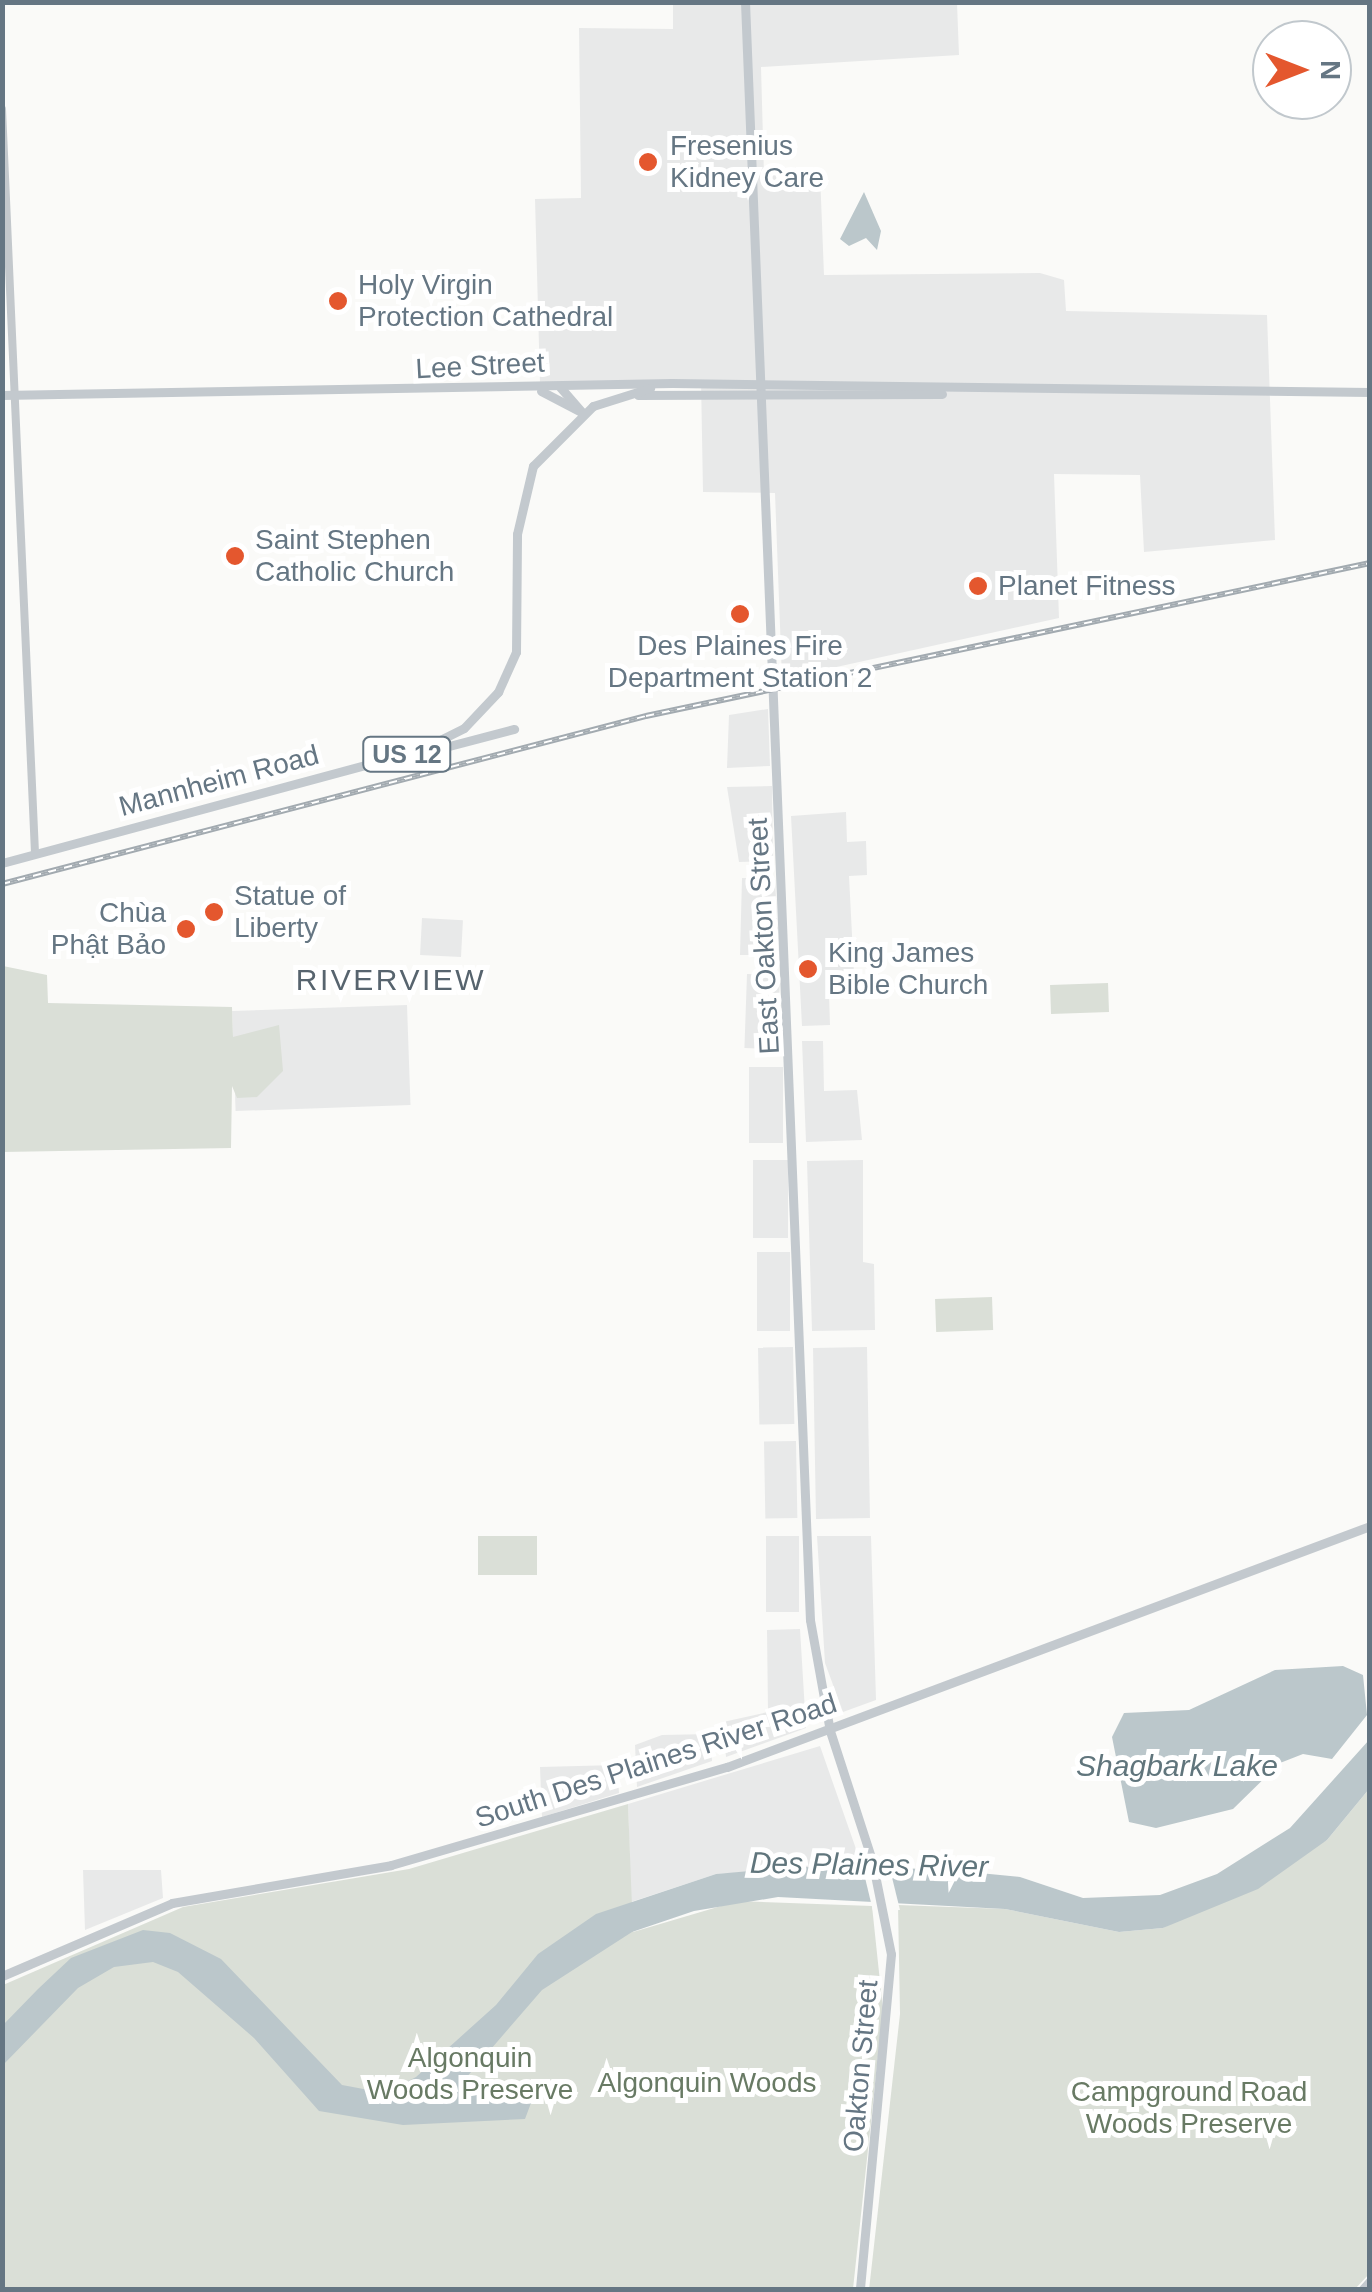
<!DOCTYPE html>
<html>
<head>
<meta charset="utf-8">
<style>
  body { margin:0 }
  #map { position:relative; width:1372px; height:2292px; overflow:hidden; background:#fafaf8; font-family:Arial,sans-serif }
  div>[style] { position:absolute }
  .built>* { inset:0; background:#e8e9e9; transform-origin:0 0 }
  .green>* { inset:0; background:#dadfd7; transform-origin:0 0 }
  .water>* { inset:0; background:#bbc7cb }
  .pier>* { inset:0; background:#fafaf8 }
  .minor>* { height:8px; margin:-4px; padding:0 4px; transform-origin:4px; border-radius:4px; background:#c3c8cc }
  .major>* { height:9px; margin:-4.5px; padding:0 4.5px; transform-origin:4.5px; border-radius:4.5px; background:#c3c9ce }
  .rail>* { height:6px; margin-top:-3px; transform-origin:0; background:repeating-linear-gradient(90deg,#fff 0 8px,#a2aab0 0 16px); box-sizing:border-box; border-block:2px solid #a2aab0 }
  .dots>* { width:28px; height:28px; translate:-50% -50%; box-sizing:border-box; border:5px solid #fff; border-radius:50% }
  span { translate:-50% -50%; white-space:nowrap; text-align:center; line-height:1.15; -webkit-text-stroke:10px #fff; paint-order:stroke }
  .shield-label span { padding:2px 8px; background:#fff; border:2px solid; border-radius:8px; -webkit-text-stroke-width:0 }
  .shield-label { font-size:25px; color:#657683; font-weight:700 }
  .poi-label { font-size:28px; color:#657683 }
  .left { translate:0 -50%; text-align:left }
  .right { translate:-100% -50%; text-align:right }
  .street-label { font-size:28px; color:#657683 }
  .park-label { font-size:28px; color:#687a64 }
  .neighbourhood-label { font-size:30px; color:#57646e; letter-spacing:2.5px }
  .water-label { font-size:30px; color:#60757c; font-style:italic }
  .frame { position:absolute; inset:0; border:5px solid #657683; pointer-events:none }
  .north { position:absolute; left:1252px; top:20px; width:100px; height:100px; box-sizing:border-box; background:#fff; border:2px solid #c1c8cd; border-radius:50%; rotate:90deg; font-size:28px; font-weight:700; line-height:40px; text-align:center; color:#657683 }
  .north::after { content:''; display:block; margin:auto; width:35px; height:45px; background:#e4572e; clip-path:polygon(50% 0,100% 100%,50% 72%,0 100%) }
</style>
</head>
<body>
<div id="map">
  <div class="built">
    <div style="clip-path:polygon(673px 3px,957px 3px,959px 55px,761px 67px,764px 175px,820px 173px,824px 275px,1040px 273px,1064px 280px,1066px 311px,1267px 315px,1275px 540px,1144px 552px,1140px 475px,1054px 474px,1059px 618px,782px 679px,775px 493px,703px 492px,701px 380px,540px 383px,535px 199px,581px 198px,579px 28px,673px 29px)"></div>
    <div style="clip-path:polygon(768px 709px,770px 766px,727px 768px,729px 715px)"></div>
    <div style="clip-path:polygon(772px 786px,773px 861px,739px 862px,727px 787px)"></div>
    <div style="clip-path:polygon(846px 812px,847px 842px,866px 841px,867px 875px,849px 876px,855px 994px,829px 994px,830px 1025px,802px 1026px,791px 816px)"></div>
    <div style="clip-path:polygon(742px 878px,775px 879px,779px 955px,740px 955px)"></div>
    <div style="left:422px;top:918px;width:41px;height:37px;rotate:3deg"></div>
    <div style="left:747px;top:974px;width:33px;height:74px;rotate:2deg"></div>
    <div style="left:407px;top:1005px;width:100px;height:175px;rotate:88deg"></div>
    <div style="clip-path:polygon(802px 1041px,823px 1041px,824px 1091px,857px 1090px,862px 1140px,806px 1142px)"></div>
    <div style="left:749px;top:1067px;width:34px;height:76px"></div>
    <div style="left:753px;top:1160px;width:35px;height:78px"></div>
    <div style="clip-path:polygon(863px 1160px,863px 1262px,874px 1264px,875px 1330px,812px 1331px,807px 1161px)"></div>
    <div style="left:757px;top:1252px;width:33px;height:79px"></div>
    <div style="left:793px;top:1347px;width:77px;height:35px;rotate:89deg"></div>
    <div style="left:867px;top:1347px;width:171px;height:54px;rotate:89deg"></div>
    <div style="left:796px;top:1441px;width:77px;height:32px;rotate:89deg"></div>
    <div style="left:766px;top:1536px;width:33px;height:76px"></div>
    <div style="clip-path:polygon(817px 1536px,871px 1536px,876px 1700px,843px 1712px,825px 1663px)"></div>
    <div style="clip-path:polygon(800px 1629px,806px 1728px,726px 1757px,723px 1722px,768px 1712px,767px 1630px)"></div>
    <div style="clip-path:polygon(711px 1734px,712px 1761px,637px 1787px,635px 1745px,662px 1735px)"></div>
    <div style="clip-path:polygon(820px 1746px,862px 1866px,716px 1874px,631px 1902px,628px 1804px)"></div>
    <div style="clip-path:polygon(617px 1765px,619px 1793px,542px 1817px,540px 1767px)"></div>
    <div style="clip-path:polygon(83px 1870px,161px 1870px,163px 1898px,85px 1930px)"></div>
  </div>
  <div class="green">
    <div style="clip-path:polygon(3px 966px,47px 975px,48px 1003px,232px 1007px,233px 1037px,279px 1025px,283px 1071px,257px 1097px,237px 1098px,232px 1086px,231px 1148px,3px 1152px)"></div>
    <div style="left:1108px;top:983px;width:29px;height:58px;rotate:88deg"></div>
    <div style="left:992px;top:1297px;width:33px;height:57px;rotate:88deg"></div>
    <div style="left:478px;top:1536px;width:59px;height:39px"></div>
    <div style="clip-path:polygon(1369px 1789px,1370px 2273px,1355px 2289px,869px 2290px,900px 2014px,898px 1905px,1005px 1909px,1119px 1932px,1163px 1928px,1327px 1840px)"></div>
    <div style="clip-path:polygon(628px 1804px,633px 1932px,738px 1901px,872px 1906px,883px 2010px,853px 2289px,3px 2290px,3px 1985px,183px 1907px,409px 1869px)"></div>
  </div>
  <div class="water">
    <div style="clip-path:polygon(864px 192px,881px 231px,877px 250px,866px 238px,849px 246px,840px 239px)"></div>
    <div style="clip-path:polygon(1343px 1666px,1363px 1675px,1367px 1715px,1332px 1759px,1303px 1754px,1280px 1763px,1233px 1809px,1156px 1828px,1129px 1822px,1112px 1737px,1124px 1713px,1189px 1710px,1275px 1670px)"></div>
    <div style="clip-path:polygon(1369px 1740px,1369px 1789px,1327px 1840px,1258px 1889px,1163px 1928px,1119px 1932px,1005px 1909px,778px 1897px,694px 1911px,632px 1932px,542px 1990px,459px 2086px,471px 2095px,523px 2094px,531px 2103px,525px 2119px,403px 2125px,319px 2111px,254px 2038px,178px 1972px,153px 1962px,114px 1967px,78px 1988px,3px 2065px,3px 2025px,38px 1989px,71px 1958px,143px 1930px,170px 1933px,221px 1959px,342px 2085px,385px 2093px,416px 2077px,496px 2005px,538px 1954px,596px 1914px,716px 1874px,796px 1867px,938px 1869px,1020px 1877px,1083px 1898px,1160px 1895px,1217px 1874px,1290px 1828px)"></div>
  </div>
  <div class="pier">
    <div style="clip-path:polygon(861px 1861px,888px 1861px,900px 1910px,873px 1911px)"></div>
  </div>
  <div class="minor">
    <div style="left:2px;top:109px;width:746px;rotate:87.46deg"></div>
  </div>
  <div class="major">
    <div style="left:745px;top:2px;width:1619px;rotate:87.7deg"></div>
    <div style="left:810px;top:1620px;width:113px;rotate:79.8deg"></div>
    <div style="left:830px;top:1731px;width:136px;rotate:72deg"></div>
    <div style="left:872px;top:1860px;width:96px;rotate:78.6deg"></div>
    <div style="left:891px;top:1954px;width:337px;rotate:95.3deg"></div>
    <div style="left:560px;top:387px;width:35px;rotate:49deg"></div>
    <div style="left:541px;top:391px;width:47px;rotate:27.6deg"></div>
    <div style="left:2px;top:395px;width:670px;rotate:-1.03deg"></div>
    <div style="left:672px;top:383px;width:698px;rotate:0.74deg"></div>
    <div style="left:638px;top:395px;width:304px;rotate:-0.2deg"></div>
    <div style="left:430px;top:751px;width:87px;rotate:-14.7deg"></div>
    <div style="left:2px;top:863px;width:431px;rotate:-15.1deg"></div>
    <div style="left:418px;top:751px;width:51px;rotate:-26.6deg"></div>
    <div style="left:464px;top:728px;width:50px;rotate:-46.6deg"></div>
    <div style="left:498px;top:692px;width:44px;rotate:-65.8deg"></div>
    <div style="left:516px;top:652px;width:118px;rotate:-89.5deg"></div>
    <div style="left:517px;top:534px;width:70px;rotate:-76.8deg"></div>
    <div style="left:533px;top:466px;width:85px;rotate:-45deg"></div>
    <div style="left:593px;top:406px;width:60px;rotate:-17.5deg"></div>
    <div style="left:2px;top:1976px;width:185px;rotate:-23.2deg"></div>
    <div style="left:172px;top:1903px;width:222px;rotate:-9.8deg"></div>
    <div style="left:391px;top:1865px;width:350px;rotate:-16.3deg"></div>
    <div style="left:727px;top:1767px;width:687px;rotate:-20.55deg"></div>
    <div style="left:1362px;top:2290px;width:12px;rotate:-48deg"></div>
  </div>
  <div class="rail">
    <div style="left:2px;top:884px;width:666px;rotate:-14.62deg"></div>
    <div style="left:646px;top:716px;width:740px;rotate:-11.93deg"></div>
  </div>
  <div class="dots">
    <div style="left:648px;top:162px;background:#e4572e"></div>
    <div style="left:338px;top:301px;background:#e4572e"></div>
    <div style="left:235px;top:556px;background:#e4572e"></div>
    <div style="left:978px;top:586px;background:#e4572e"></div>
    <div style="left:740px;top:614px;background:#e4572e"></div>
    <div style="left:214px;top:912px;background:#e4572e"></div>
    <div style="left:186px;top:929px;background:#e4572e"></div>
    <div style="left:808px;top:969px;background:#e4572e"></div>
  </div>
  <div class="shield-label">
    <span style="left:407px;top:754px">US 12</span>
  </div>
  <div class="poi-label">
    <span class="left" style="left:670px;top:162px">Fresenius<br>Kidney Care</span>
    <span class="left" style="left:358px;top:301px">Holy Virgin<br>Protection Cathedral</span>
    <span class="left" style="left:255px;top:556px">Saint Stephen<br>Catholic Church</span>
    <span class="left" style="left:998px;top:586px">Planet Fitness</span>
    <span style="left:740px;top:662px">Des Plaines Fire<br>Department Station 2</span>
    <span class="left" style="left:234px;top:912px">Statue of<br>Liberty</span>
    <span class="right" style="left:166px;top:929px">Chùa<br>Phật Bảo</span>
    <span class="left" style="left:828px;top:969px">King James<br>Bible Church</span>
  </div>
  <div class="street-label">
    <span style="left:480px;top:366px;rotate:-3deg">Lee Street</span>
    <span style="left:219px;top:781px;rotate:-15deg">Mannheim Road</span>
    <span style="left:764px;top:936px;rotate:-93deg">East Oakton Street</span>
    <span style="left:656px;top:1761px;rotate:-18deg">South Des Plaines River Road</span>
    <span style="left:861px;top:2066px;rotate:-85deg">Oakton Street</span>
  </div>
  <div class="park-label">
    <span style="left:470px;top:2074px">Algonquin<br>Woods Preserve</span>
    <span style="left:707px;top:2083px">Algonquin Woods</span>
    <span style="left:1189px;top:2108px">Campground Road<br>Woods Preserve</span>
  </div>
  <div class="neighbourhood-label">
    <span style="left:391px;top:980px">RIVERVIEW</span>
  </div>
  <div class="water-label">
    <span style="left:1177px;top:1766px">Shagbark Lake</span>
    <span style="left:869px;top:1865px;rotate:1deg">Des Plaines River</span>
  </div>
  <div class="frame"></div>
  <div class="north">N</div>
</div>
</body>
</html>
